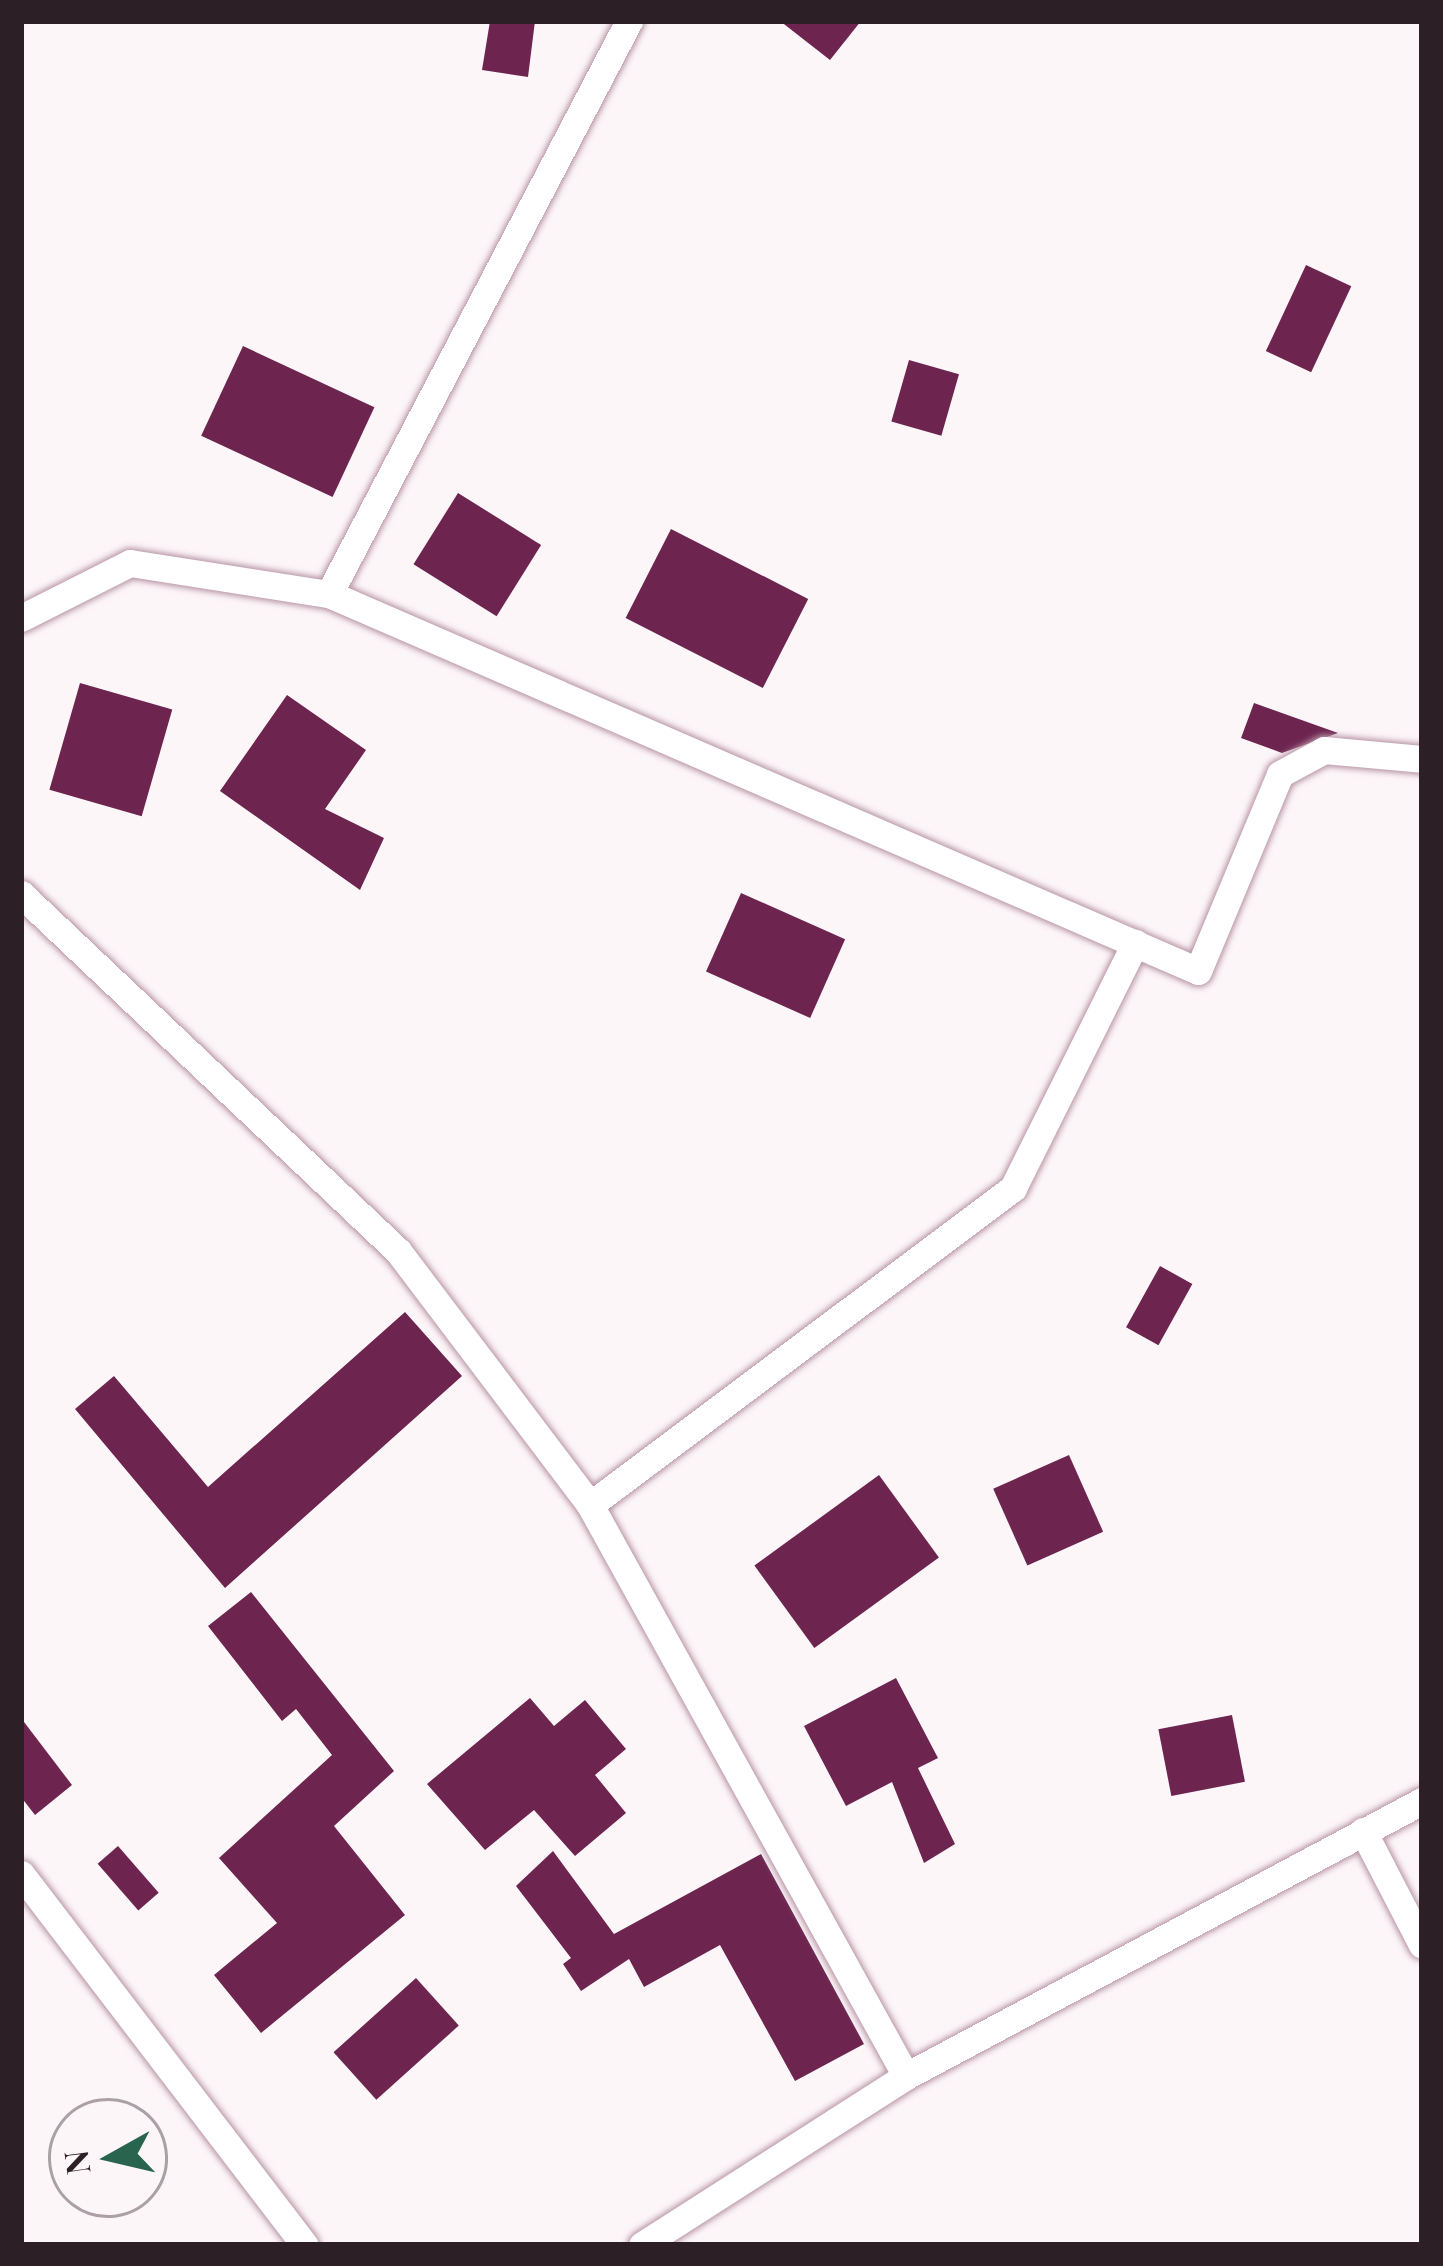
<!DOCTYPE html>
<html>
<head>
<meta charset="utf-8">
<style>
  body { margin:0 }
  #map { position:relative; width:1443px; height:2266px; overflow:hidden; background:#fdf6f9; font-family:"Playfair Display",serif }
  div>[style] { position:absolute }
  .building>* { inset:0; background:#6d2550; transform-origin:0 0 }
  .roads { filter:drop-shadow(0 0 3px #b895a6) drop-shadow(0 0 3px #b895a6) }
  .street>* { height:27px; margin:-13.5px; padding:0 13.5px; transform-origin:13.5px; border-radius:13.5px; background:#fff }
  span { translate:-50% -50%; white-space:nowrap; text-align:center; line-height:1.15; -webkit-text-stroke:12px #fdf6f9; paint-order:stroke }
  .frame { position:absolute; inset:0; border:24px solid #2d1f26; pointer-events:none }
  .north { position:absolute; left:48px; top:2098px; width:120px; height:120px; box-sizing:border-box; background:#fdf6f9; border:3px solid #aaa0a5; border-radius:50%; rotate:262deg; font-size:33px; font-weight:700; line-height:48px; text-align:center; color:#2d1f26 }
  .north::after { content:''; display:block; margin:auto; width:42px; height:54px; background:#28644e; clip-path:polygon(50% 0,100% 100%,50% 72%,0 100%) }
</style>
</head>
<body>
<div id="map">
  <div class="building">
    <div style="clip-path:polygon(490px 21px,535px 21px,528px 77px,482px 70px)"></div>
    <div style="clip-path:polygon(780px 21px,861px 21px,830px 60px)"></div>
    <div style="left:1306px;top:265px;width:50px;height:95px;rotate:25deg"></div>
    <div style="left:243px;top:346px;width:145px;height:99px;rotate:25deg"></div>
    <div style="left:909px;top:360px;width:52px;height:64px;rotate:16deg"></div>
    <div style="left:458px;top:493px;width:98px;height:84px;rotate:32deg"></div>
    <div style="left:671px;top:529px;width:154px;height:100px;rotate:27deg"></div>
    <div style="left:80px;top:683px;width:96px;height:111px;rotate:16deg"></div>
    <div style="clip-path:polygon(287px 695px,366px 750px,325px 809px,384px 838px,360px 890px,220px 791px)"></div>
    <div style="clip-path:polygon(1254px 703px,1338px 733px,1282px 753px,1241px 738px)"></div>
    <div style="left:741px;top:893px;width:114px;height:86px;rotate:24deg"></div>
    <div style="left:1160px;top:1266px;width:37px;height:70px;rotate:29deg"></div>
    <div style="clip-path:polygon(405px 1312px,462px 1376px,225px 1588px,75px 1409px,114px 1376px,208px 1487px)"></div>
    <div style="left:1069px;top:1455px;width:84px;height:83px;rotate:66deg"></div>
    <div style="left:879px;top:1475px;width:102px;height:154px;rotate:54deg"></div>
    <div style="clip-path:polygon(251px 1592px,394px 1771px,334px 1826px,405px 1915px,261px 2033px,214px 1975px,277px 1923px,219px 1858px,332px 1755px,296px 1709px,282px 1721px,208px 1626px)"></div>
    <div style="clip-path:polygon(896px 1678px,938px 1758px,918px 1768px,955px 1844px,924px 1863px,892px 1782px,846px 1806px,804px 1726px)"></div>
    <div style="clip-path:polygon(530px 1698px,554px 1726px,585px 1700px,626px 1749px,595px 1775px,626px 1813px,575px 1856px,534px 1810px,485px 1850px,427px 1784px)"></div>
    <div style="left:1232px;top:1715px;width:68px;height:75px;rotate:79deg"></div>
    <div style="clip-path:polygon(21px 1718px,72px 1785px,35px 1815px,21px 1797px)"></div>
    <div style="left:118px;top:1846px;width:62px;height:27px;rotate:49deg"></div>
    <div style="clip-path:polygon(553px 1851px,614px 1934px,761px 1854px,864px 2044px,795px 2081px,720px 1945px,644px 1987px,629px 1959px,581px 1991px,563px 1964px,571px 1958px,516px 1886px)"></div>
    <div style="left:416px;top:1978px;width:64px;height:111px;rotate:48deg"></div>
  </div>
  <div class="roads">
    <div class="street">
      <div style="left:329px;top:594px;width:647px;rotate:-62.37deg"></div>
      <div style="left:21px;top:618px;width:122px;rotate:-26.8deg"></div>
      <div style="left:130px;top:563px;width:201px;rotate:8.9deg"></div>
      <div style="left:329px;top:594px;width:947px;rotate:23.45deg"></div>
      <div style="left:1198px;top:971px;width:213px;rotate:-67.4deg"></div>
      <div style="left:1280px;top:774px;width:50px;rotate:-28.6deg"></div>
      <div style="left:1324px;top:750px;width:98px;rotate:5.2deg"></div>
      <div style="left:21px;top:894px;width:519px;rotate:43.44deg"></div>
      <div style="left:398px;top:1251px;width:318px;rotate:52.9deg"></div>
      <div style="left:1363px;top:1831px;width:128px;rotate:62.6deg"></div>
      <div style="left:21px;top:1874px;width:467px;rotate:52.6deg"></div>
      <div style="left:906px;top:2076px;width:653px;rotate:-118.96deg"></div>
      <div style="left:590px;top:1505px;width:529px;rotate:-36.85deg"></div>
      <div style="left:1013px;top:1188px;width:274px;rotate:-63.5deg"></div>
      <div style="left:642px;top:2245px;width:313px;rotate:-32.6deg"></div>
      <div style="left:906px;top:2076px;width:585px;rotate:-28.06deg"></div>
    </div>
  </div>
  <div class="frame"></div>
  <div class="north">N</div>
</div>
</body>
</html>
